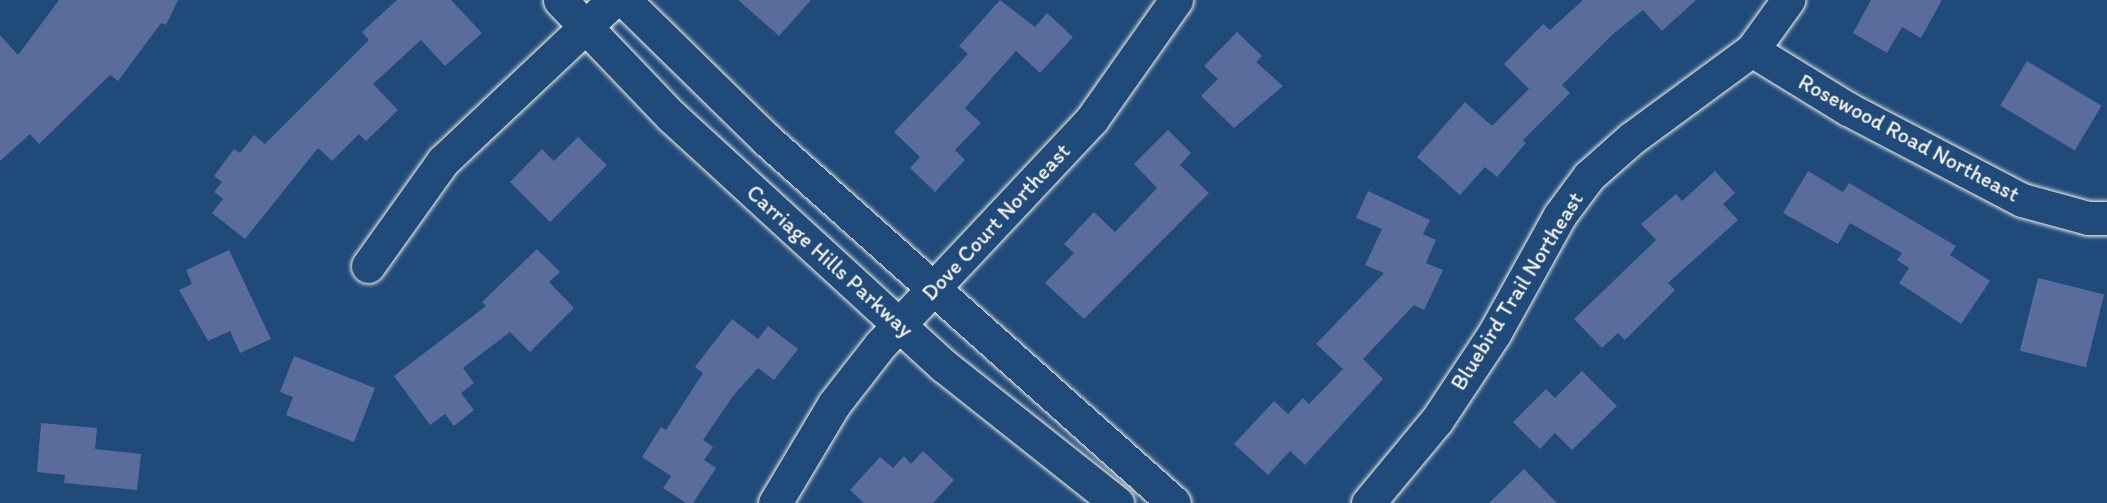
<!DOCTYPE html>
<html>
<head>
<meta charset="utf-8">
<style>
  body { margin:0 }
  #map { position:relative; width:2107px; height:503px; overflow:hidden; background:#1f4a7a; font-family:Itim,sans-serif }
  div>[style] { position:absolute }
  .building>* { inset:0; background:#596c9c; transform-origin:0 0 }
  .roads { filter:drop-shadow(0 0 2px #f4f1e8) drop-shadow(0 0 2px #f4f1e8) }
  .street>* { height:33px; margin:-16.5px; padding:0 16.5px; transform-origin:16.5px; border-radius:16.5px; background:#1f4a7a }
  .secondary>* { height:33px; margin:-16.5px; padding:0 16.5px; transform-origin:16.5px; border-radius:16.5px; background:#1f4a7a }
  span { translate:-50% -50%; white-space:nowrap; text-align:center; line-height:1.15; -webkit-text-stroke:5px #1f4a7a; paint-order:stroke }
  .street-label { font-size:22px; color:#f4f1e8 }
</style>
</head>
<body>
<div id="map">
  <div class="building">
    <div style="clip-path:polygon(59px 0,178px 0,166px 25px,161px 23px,118px 81px,110px 75px,39px 144px,30px 134px,0 161px,0 35px,18px 55px)"></div>
    <div style="clip-path:polygon(397px 0,451px 0,482px 33px,445px 66px,421px 40px,373px 84px,398px 110px,366px 141px,359px 134px,332px 161px,318px 148px,245px 239px,212px 213px,223px 199px,214px 192px,222px 182px,214px 176px,234px 149px,240px 153px,254px 135px,265px 144px,369px 40px,362px 32px)"></div>
    <div style="clip-path:polygon(738px 0,811px 0,779px 36px)"></div>
    <div style="clip-path:polygon(1000px 0,1035px 27px,1047px 13px,1073px 37px,1040px 73px,1016px 51px,965px 108px,981px 123px,955px 150px,965px 160px,935px 192px,910px 168px,920px 157px,894px 132px,968px 54px,959px 46px)"></div>
    <div style="clip-path:polygon(1583px 0,1696px 0,1662px 31px,1643px 10px,1612px 35px,1562px 85px,1570px 93px,1523px 140px,1526px 143px,1497px 177px,1485px 167px,1460px 195px,1417px 157px,1465px 102px,1492px 126px,1529px 89px,1504px 64px,1543px 24px,1550px 30px)"></div>
    <div style="clip-path:polygon(1871px 0,1942px 0,1921px 38px,1902px 27px,1887px 53px,1853px 33px)"></div>
    <div style="clip-path:polygon(1237px 32px,1262px 56px,1256px 62px,1283px 86px,1234px 128px,1201px 96px,1218px 79px,1204px 66px)"></div>
    <div style="left:2027px;top:61px;width:87px;height:52px;rotate:31deg"></div>
    <div style="clip-path:polygon(1168px 130px,1191px 153px,1180px 165px,1209px 193px,1084px 319px,1045px 283px,1074px 253px,1064px 244px,1094px 212px,1115px 232px,1157px 188px,1134px 164px)"></div>
    <div style="clip-path:polygon(578px 137px,607px 165px,550px 222px,510px 182px,542px 149px,554px 161px)"></div>
    <div style="clip-path:polygon(1715px 171px,1735px 193px,1723px 204px,1738px 220px,1668px 283px,1675px 290px,1625px 340px,1618px 333px,1602px 348px,1574px 319px,1656px 240px,1641px 224px,1676px 194px,1682px 201px)"></div>
    <div style="clip-path:polygon(1808px 171px,1843px 192px,1849px 183px,1956px 246px,1950px 255px,1990px 281px,1961px 324px,1899px 283px,1909px 268px,1897px 260px,1902px 253px,1850px 223px,1838px 244px,1783px 213px)"></div>
    <div style="clip-path:polygon(1368px 191px,1430px 220px,1423px 234px,1436px 240px,1426px 263px,1443px 270px,1424px 310px,1414px 305px,1363px 359px,1383px 379px,1305px 465px,1290px 451px,1268px 475px,1234px 444px,1274px 401px,1288px 414px,1303px 398px,1309px 404px,1343px 369px,1316px 344px,1384px 273px,1365px 265px,1382px 229px,1356px 218px)"></div>
    <div style="clip-path:polygon(537px 249px,560px 272px,549px 282px,574px 308px,530px 352px,510px 332px,463px 368px,474px 383px,461px 393px,474px 410px,454px 426px,445px 414px,430px 425px,394px 376px,486px 306px,482px 302px)"></div>
    <div style="clip-path:polygon(229px 250px,271px 339px,240px 353px,230px 331px,208px 341px,179px 290px,192px 284px,186px 270px)"></div>
    <div style="left:2038px;top:278px;width:68px;height:75px;rotate:14deg"></div>
    <div style="clip-path:polygon(732px 319px,758px 339px,768px 326px,798px 349px,774px 380px,758px 368px,733px 396px,703px 440px,713px 447px,704px 460px,716px 468px,693px 503px,686px 503px,663px 488px,671px 476px,642px 457px,661px 427px,666px 430px,703px 373px,695px 367px)"></div>
    <div style="clip-path:polygon(294px 356px,375px 388px,354px 442px,286px 415px,293px 397px,280px 392px)"></div>
    <div style="clip-path:polygon(1582px 371px,1617px 406px,1572px 450px,1555px 433px,1540px 449px,1513px 422px,1546px 389px,1555px 398px)"></div>
    <div style="clip-path:polygon(41px 423px,97px 428px,95px 449px,141px 454px,137px 490px,64px 483px,65px 475px,37px 472px)"></div>
    <div style="clip-path:polygon(923px 451px,954px 480px,933px 503px,864px 503px,850px 490px,880px 457px,893px 468px,904px 456px,911px 464px)"></div>
    <div style="clip-path:polygon(1524px 469px,1557px 503px,1489px 503px)"></div>
  </div>
  <div class="roads">
    <div class="street">
      <div style="left:1752px;top:50px;width:113px;rotate:31.6deg"></div>
      <div style="left:1848px;top:109px;width:196px;rotate:27.6deg"></div>
      <div style="left:2022px;top:200px;width:68px;rotate:15.3deg"></div>
      <div style="left:2088px;top:218px;width:19px"></div>
      <div style="left:368px;top:266px;width:129px;rotate:-54.5deg"></div>
      <div style="left:443px;top:161px;width:235px;rotate:-43.3deg"></div>
      <div style="left:775px;top:503px;width:115px;rotate:-59.2deg"></div>
      <div style="left:834px;top:404px;width:75px;rotate:-52.1deg"></div>
      <div style="left:880px;top:345px;width:310px;rotate:-46.8deg"></div>
      <div style="left:1092px;top:119px;width:146px;rotate:-54.8deg"></div>
      <div style="left:1368px;top:503px;width:108px;rotate:-50.3deg"></div>
      <div style="left:1437px;top:420px;width:103px;rotate:-56.5deg"></div>
      <div style="left:1494px;top:334px;width:136px;rotate:-61deg"></div>
      <div style="left:1560px;top:215px;width:49px;rotate:-53.4deg"></div>
      <div style="left:1589px;top:176px;width:57px;rotate:-41.5deg"></div>
      <div style="left:1632px;top:138px;width:149px;rotate:-36.3deg"></div>
      <div style="left:1752px;top:50px;width:62px;rotate:-54.2deg"></div>
    </div>
    <div class="secondary">
      <div style="left:560px;top:0;width:161px;rotate:46.3deg"></div>
      <div style="left:671px;top:116px;width:370px;rotate:42.5deg"></div>
      <div style="left:944px;top:366px;width:221px;rotate:38.4deg"></div>
      <div style="left:624px;top:0;width:200px;rotate:44.4deg"></div>
      <div style="left:767px;top:140px;width:545px;rotate:41.73deg"></div>
    </div>
  </div>
  <div class="street-label">
    <span style="left:1909px;top:138px;rotate:28deg">Rosewood Road Northeast</span>
    <span style="left:996px;top:222px;rotate:-47deg">Dove Court Northeast</span>
    <span style="left:830px;top:261px;rotate:42deg">Carriage Hills Parkway</span>
    <span style="left:1517px;top:291px;rotate:-58deg">Bluebird Trail Northeast</span>
  </div>
</div>
</body>
</html>
